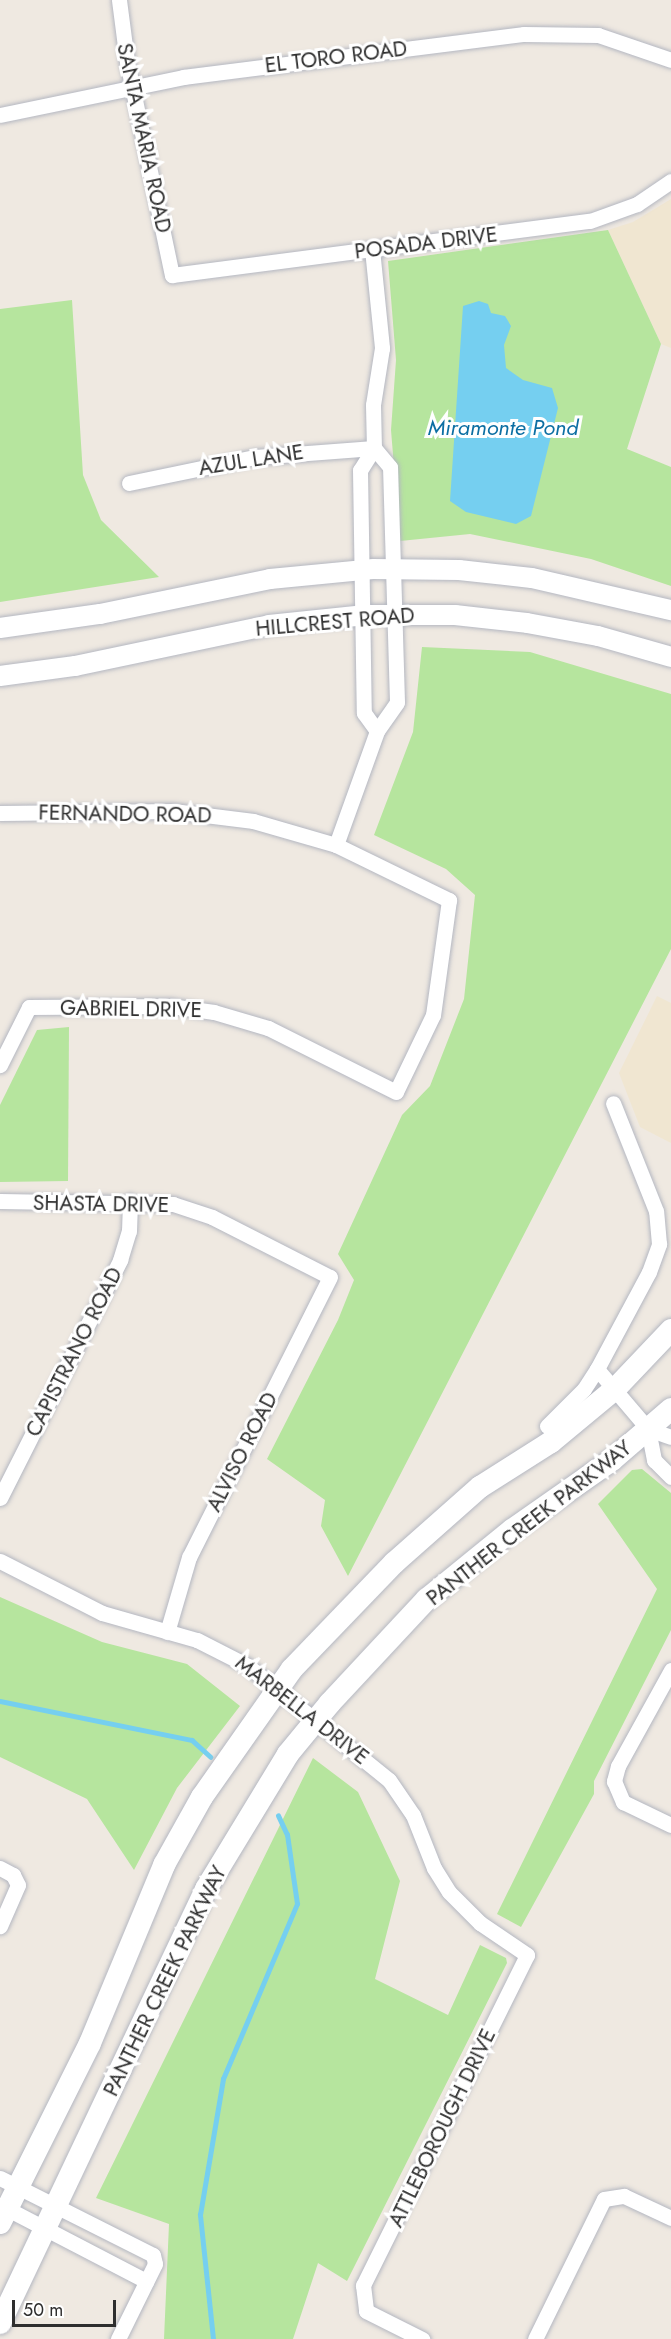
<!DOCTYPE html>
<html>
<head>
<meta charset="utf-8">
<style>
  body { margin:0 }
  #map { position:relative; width:671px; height:2339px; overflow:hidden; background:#efe9e1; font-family:Jost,sans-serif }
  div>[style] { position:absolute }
  .education>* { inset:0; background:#f0e6d1 }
  .green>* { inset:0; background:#b6e59e }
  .water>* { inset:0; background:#75cff0 }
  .stream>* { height:4.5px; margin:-2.25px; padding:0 2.25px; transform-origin:2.25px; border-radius:2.25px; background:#75cff0 }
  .roads { filter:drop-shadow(0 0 2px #b4b7c1) drop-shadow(0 0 2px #b4b7c1) }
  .minor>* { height:15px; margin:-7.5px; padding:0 7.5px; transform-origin:7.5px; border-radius:7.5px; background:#fff }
  .tertiary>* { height:20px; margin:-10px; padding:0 10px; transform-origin:10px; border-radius:10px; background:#fff }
  .secondary>* { height:22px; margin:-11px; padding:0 11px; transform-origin:11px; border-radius:11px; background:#fff }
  span { translate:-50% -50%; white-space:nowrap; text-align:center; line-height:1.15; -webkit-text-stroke:6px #fff; paint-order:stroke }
  .street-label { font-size:21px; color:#2e2e2e }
  .water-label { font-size:22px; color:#0d6fa3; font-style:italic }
  .scale { position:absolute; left:12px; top:2300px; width:104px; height:27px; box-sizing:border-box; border:3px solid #2e2e2e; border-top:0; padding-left:8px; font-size:18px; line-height:21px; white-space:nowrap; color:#2e2e2e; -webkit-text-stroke:4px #fff; paint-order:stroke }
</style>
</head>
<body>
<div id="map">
  <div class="education">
    <div style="clip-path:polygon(671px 199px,671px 348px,661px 344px,608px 230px,633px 222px)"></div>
    <div style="clip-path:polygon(657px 996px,671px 1003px,671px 1143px,640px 1127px,619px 1073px)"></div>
  </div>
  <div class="green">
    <div style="clip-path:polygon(608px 230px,661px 344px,627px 449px,671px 467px,671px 586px,591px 559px,470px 534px,400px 541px,391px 430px,396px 360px,388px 261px)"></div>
    <div style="clip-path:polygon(72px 300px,83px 475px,101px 520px,159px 577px,0 602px,0 309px)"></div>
    <div style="clip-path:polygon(422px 647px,530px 652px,671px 694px,671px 949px,348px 1576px,321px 1526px,325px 1500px,267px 1459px,338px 1320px,354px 1280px,338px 1254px,402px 1115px,430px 1086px,464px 999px,475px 895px,446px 869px,374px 835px,413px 732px)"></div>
    <div style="clip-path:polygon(69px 1027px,68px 1181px,0 1182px,0 1105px,37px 1030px)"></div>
    <div style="clip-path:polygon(642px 1469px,671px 1493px,671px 1630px,594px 1781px,594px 1794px,521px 1927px,497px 1914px,657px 1589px,598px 1504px,632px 1470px)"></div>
    <div style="clip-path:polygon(0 1597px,102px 1642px,187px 1664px,240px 1706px,177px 1788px,134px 1870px,87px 1799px,0 1757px)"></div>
    <div style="clip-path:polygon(313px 1758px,358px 1792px,400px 1881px,375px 1979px,448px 2015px,480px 1945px,506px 1958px,507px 1963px,347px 2281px,318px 2263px,293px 2339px,164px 2339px,169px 2224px,96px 2198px)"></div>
  </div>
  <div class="water">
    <div style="clip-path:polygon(479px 301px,488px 304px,491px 313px,505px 316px,511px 326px,504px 345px,506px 368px,523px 380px,552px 388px,558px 408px,531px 516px,516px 524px,466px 512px,450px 501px,463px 306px)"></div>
  </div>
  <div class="stream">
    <div style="left:0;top:1701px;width:196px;rotate:11.5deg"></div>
    <div style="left:192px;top:1740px;width:25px;rotate:42deg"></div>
    <div style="left:213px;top:2339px;width:125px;rotate:-96deg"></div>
    <div style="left:200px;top:2215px;width:138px;rotate:-80.4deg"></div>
    <div style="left:223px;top:2079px;width:190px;rotate:-67.1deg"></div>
    <div style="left:297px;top:1904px;width:70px;rotate:-98.2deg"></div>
    <div style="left:287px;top:1835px;width:21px;rotate:-115deg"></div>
  </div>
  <div class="roads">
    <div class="minor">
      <div style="left:119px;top:0;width:63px;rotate:82.6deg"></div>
      <div style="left:127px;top:62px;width:218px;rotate:78.1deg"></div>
      <div style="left:172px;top:275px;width:421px;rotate:-7.4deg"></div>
      <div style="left:590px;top:221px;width:50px;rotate:-19.9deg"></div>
      <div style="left:637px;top:204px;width:41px;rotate:-34.1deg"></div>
      <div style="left:0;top:115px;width:187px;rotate:-11.7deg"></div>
      <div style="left:183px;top:77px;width:344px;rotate:-7.2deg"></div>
      <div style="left:524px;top:34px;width:74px;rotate:0.8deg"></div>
      <div style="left:598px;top:35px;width:77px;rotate:18.9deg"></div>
      <div style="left:372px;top:249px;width:100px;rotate:84.2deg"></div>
      <div style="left:382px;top:348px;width:58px;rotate:99deg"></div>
      <div style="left:373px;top:405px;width:43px;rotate:88.7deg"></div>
      <div style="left:374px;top:448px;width:26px;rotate:122deg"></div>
      <div style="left:360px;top:470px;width:243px;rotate:89.1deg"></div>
      <div style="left:364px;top:713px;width:22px;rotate:54deg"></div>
      <div style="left:129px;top:483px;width:129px;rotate:-11.7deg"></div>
      <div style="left:255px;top:457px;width:119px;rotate:-4.3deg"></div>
      <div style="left:0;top:813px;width:173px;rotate:-0.7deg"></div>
      <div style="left:173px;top:811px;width:81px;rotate:7.1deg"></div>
      <div style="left:253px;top:821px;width:86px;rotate:16.1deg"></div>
      <div style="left:336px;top:845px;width:126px;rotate:26deg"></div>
      <div style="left:449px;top:900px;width:116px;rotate:97.9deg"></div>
      <div style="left:433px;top:1015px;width:85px;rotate:115.7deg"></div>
      <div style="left:396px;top:1092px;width:143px;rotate:-153.4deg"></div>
      <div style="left:268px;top:1028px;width:56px;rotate:-163.5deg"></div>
      <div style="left:214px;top:1012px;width:43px;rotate:-172.1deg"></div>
      <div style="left:171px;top:1006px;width:142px;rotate:179.6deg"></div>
      <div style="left:29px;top:1007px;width:65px;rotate:116.6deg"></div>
      <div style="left:336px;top:845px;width:121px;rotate:-70.2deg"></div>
      <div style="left:377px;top:731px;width:35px;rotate:-55deg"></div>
      <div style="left:397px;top:702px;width:235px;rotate:-91.7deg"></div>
      <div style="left:390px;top:467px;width:25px;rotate:-130deg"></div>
      <div style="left:0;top:1201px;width:173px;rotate:1deg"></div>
      <div style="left:173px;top:1204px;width:41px;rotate:18.4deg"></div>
      <div style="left:212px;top:1217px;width:132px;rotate:27deg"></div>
      <div style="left:330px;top:1277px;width:313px;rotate:116.7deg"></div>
      <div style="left:189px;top:1557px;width:78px;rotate:106.3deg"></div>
      <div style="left:597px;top:1369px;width:79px;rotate:49.6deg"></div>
      <div style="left:648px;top:1429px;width:32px;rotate:79deg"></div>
      <div style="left:654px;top:1460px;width:24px;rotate:45deg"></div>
      <div style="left:547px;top:1426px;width:52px;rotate:-45deg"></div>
      <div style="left:584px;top:1389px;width:24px;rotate:-57deg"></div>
      <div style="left:597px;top:1369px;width:110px;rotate:-61.8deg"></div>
      <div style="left:649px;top:1272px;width:30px;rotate:-70deg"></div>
      <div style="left:659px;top:1244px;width:33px;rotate:-95deg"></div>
      <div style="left:656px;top:1211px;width:116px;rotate:-111.7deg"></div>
      <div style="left:648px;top:1429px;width:24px;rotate:19deg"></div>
      <div style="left:0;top:1498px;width:267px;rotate:-63.2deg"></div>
      <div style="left:120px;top:1260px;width:30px;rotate:-73deg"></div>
      <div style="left:129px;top:1231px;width:30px;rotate:-88deg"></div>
      <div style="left:0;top:1561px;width:114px;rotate:27deg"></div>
      <div style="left:102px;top:1613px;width:99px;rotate:15.9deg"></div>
      <div style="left:197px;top:1640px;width:57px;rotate:27deg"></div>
      <div style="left:248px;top:1666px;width:181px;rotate:39deg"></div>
      <div style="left:389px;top:1780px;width:42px;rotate:55.6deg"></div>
      <div style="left:413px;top:1815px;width:57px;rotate:68.4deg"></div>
      <div style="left:434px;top:1868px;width:28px;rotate:58deg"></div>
      <div style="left:449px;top:1892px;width:44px;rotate:45deg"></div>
      <div style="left:480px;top:1923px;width:57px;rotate:34.2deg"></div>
      <div style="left:527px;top:1955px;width:369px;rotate:116.4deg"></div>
      <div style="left:363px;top:2285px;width:26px;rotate:83deg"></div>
      <div style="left:366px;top:2311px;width:63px;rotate:26.6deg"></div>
      <div style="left:671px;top:1670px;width:110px;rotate:118.9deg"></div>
      <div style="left:618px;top:1766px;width:16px;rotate:105deg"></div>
      <div style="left:614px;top:1781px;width:23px;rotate:67deg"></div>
      <div style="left:623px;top:1802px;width:53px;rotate:25.6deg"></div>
      <div style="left:0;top:1868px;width:15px;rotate:28deg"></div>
      <div style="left:13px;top:1875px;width:11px;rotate:63deg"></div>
      <div style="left:18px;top:1885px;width:45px;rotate:113.7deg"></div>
      <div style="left:0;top:2178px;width:171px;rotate:26.7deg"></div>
      <div style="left:153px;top:2255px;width:9px;rotate:77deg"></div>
      <div style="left:155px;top:2264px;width:84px;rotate:116.3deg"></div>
      <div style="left:0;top:2205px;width:165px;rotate:27.5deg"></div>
      <div style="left:535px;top:2339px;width:156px;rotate:-63.8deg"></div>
      <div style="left:604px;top:2199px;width:20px;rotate:-9deg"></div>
      <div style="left:624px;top:2196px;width:52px;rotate:25.1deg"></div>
    </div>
    <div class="tertiary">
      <div style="left:0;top:628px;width:101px;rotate:-8deg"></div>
      <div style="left:100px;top:614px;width:174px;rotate:-11.6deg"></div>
      <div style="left:270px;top:579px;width:103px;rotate:-5.5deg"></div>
      <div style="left:373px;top:569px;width:86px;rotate:0.7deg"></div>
      <div style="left:459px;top:570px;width:73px;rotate:6.3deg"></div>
      <div style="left:532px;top:578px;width:143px;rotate:13deg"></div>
      <div style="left:0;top:676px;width:76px;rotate:-7.6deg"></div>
      <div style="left:75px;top:666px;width:198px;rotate:-11.9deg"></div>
      <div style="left:269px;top:625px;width:97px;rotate:-5.9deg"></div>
      <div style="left:365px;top:615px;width:90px"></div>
      <div style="left:455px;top:615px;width:72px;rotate:6.3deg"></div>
      <div style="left:527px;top:623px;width:72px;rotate:10.4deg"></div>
      <div style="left:598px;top:636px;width:76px;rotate:16deg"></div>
    </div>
    <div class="secondary">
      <div style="left:0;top:2223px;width:201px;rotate:-63.4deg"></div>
      <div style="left:90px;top:2043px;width:193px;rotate:-67.4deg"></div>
      <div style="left:164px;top:1865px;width:78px;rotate:-60.8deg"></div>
      <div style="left:202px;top:1797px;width:156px;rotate:-54.9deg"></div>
      <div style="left:292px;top:1669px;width:147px;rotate:-46.1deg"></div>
      <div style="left:394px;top:1563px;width:115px;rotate:-41.5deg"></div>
      <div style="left:480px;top:1487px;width:84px;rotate:-32.4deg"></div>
      <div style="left:551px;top:1442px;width:85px;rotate:-39.7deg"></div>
      <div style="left:616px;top:1388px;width:80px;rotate:-46.5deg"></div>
      <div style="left:0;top:2323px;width:480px;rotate:-64.6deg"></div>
      <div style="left:206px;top:1889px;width:158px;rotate:-58.7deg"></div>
      <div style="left:288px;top:1754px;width:66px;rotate:-50.5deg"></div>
      <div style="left:330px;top:1703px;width:142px;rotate:-47deg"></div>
      <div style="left:427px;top:1599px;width:109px;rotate:-39.1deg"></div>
      <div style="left:512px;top:1530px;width:122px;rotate:-35deg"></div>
      <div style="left:612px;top:1460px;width:78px;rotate:-40.8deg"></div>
    </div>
  </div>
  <div class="street-label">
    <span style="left:336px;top:57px;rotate:-7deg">EL TORO ROAD</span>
    <span style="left:144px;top:138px;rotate:78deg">SANTA MARIA ROAD</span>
    <span style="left:426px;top:243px;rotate:-7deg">POSADA DRIVE</span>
    <span style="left:251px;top:460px;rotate:-9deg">AZUL LANE</span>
    <span style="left:335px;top:622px;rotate:-5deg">HILLCREST ROAD</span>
    <span style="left:125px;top:814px;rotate:1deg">FERNANDO ROAD</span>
    <span style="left:131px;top:1009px;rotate:1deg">GABRIEL DRIVE</span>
    <span style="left:101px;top:1204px;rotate:1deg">SHASTA DRIVE</span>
    <span style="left:74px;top:1352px;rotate:-63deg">CAPISTRANO ROAD</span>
    <span style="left:242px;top:1452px;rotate:-63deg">ALVISO ROAD</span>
    <span style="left:529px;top:1523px;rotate:-38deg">PANTHER CREEK PARKWAY</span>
    <span style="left:302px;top:1710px;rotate:38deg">MARBELLA DRIVE</span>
    <span style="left:165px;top:1981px;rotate:-64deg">PANTHER CREEK PARKWAY</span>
    <span style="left:442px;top:2128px;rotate:-64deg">ATTLEBOROUGH DRIVE</span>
  </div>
  <div class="water-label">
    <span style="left:503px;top:428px">Miramonte Pond</span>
  </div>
  <div class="scale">50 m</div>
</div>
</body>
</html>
